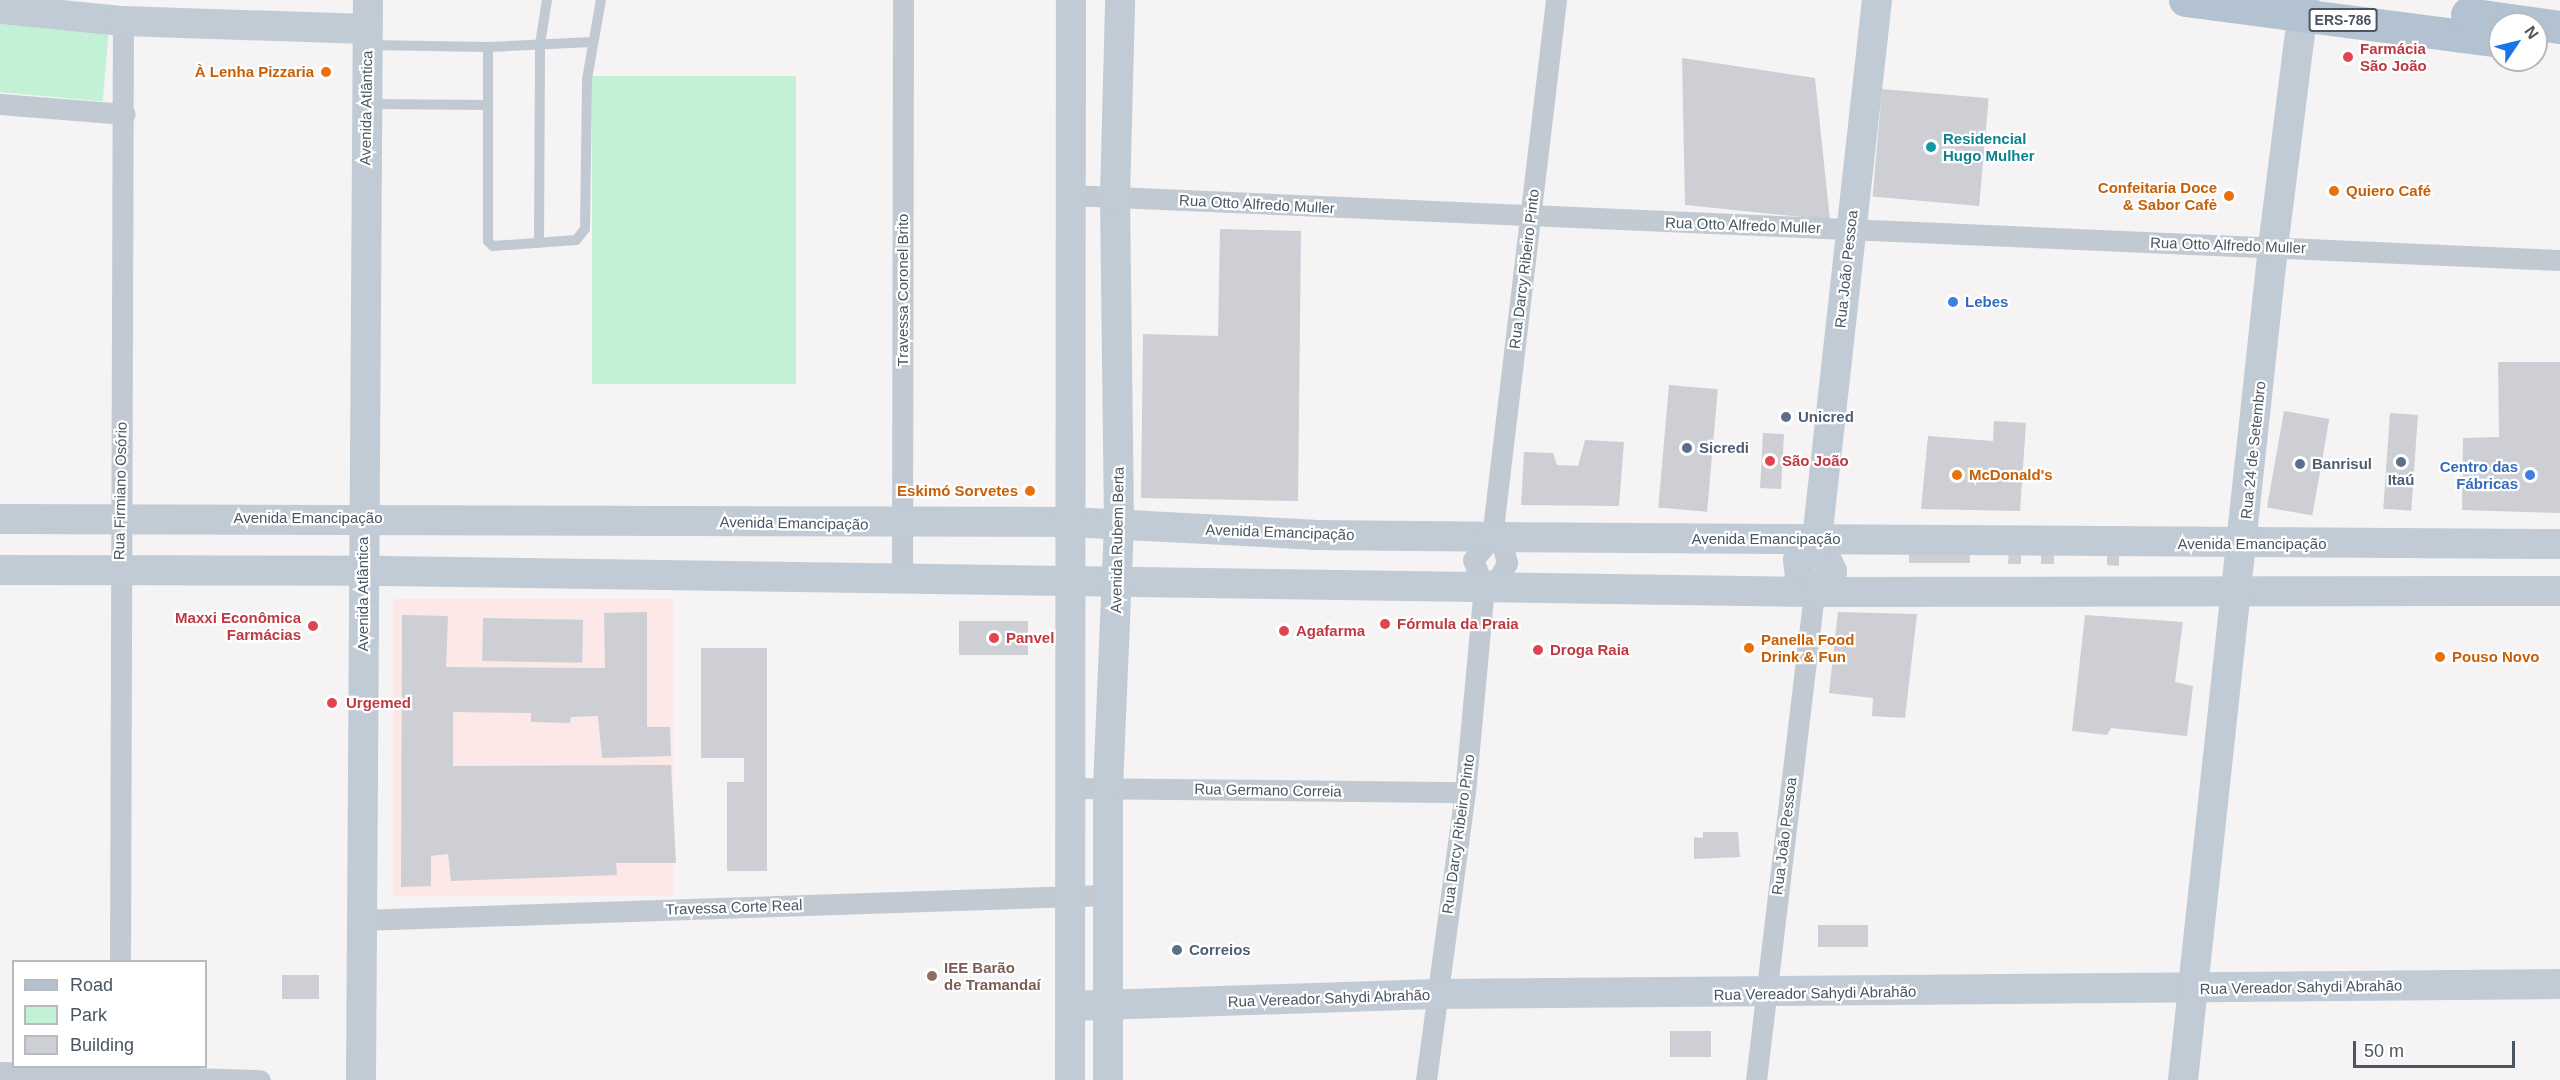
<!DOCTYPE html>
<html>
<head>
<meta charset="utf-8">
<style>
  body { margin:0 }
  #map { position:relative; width:2560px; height:1080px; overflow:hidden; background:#f5f3f3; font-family:Arial,sans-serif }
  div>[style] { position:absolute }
  .medical>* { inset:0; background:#fce8e6; transform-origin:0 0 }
  .green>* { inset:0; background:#c3f1d5; transform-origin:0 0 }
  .building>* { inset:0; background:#cdcfd5; transform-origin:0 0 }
  .lane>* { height:10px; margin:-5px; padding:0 5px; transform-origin:5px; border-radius:5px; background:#c1cad2 }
  .street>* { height:21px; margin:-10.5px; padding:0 10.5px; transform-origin:10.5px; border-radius:10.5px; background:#c1cad2 }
  .secondary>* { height:30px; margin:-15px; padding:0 15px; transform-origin:15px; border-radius:15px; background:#c1cbd6 }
  .primary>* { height:33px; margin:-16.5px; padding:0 16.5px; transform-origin:16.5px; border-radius:16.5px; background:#b3c2d1 }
  .dots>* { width:16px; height:16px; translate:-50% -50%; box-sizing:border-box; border:3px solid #fff; border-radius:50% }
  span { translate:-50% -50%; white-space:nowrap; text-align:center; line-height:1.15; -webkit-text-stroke:4.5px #fff; paint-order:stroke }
  .shield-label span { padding:2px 4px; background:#fff; border:2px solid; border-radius:4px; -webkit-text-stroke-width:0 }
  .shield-label { font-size:14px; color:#4a5661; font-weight:700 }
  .health-label { font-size:15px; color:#be3a42; font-weight:700 }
  .left { translate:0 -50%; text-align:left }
  .right { translate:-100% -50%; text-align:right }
  .food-label { font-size:15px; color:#c56008; font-weight:700 }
  .street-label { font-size:15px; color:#4a5661 }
  .culture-label { font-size:15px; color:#0d838f; font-weight:700 }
  .shop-label { font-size:15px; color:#366cbe; font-weight:700 }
  .service-label { font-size:15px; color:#4e5e75; font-weight:700 }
  .education-label { font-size:15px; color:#785e54; font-weight:700 }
  .legend { position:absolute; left:12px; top:960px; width:195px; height:108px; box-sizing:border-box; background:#fff; border:2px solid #b7bbc0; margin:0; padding:8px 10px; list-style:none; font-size:18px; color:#4a5661 }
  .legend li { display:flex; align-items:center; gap:12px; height:30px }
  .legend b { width:30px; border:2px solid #b7bbc0 }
  .north { position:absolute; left:2488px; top:12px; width:60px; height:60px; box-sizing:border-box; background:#fff; border:2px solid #b7bbc0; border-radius:50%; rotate:55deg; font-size:16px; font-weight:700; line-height:24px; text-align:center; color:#4a5661 }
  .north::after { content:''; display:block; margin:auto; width:21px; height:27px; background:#1a73e8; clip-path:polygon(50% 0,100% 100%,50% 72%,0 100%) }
  .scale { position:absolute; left:2353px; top:1041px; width:162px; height:27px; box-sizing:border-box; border:3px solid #4a5661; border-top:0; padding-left:8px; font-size:18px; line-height:21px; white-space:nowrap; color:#4a5661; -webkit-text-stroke:4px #fff; paint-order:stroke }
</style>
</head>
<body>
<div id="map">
  <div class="medical">
    <div style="left:393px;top:599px;width:280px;height:297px"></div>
  </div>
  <div class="green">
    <div style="left:0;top:24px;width:109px;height:68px;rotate:5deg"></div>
    <div style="left:592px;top:76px;width:204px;height:308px"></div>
  </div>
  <div class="building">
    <div style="clip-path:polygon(1682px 58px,1815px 78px,1830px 220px,1685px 205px)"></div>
    <div style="left:1882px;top:89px;width:107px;height:108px;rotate:5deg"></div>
    <div style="clip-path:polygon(1220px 229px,1301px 231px,1298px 501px,1141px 498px,1143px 334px,1218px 336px)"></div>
    <div style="clip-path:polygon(2498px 362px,2560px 362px,2560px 513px,2462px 510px,2463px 438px,2499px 437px)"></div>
    <div style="left:1669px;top:385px;width:49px;height:123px;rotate:5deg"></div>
    <div style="left:2284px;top:411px;width:46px;height:98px;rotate:10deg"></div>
    <div style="left:2390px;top:413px;width:28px;height:96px;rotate:4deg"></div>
    <div style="clip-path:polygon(1994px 421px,2026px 423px,2020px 511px,1921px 509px,1928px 436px,1993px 441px)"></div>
    <div style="left:1763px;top:433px;width:21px;height:55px;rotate:3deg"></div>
    <div style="clip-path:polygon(1585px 440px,1624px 442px,1619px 506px,1521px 505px,1524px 452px,1553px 453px,1557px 465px,1578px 466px)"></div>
    <div style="left:1909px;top:551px;width:61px;height:12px"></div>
    <div style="clip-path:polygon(2009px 551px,2021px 552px,2021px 564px,2008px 564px)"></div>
    <div style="clip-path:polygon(2107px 552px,2119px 553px,2119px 566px,2107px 565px)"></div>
    <div style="left:2041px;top:553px;width:13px;height:11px"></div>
    <div style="clip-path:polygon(647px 612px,647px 727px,670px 727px,671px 756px,602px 758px,598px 716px,571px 717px,570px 723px,531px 722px,531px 713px,453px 712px,453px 766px,671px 765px,676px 863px,616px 863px,617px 875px,451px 881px,448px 854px,431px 856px,431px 886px,401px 887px,402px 615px,448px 616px,446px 667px,605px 668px,604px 613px)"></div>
    <div style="clip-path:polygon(1838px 612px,1917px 614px,1905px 718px,1872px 716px,1873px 698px,1829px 693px)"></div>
    <div style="clip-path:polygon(2085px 615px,2183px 622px,2175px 682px,2193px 686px,2187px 736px,2111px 728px,2107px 735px,2072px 731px)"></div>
    <div style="left:483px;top:618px;width:100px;height:43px;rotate:1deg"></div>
    <div style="left:1028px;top:621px;width:34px;height:69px;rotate:90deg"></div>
    <div style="clip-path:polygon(701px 648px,767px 648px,767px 871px,727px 871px,727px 782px,744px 782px,744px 758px,701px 758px)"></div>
    <div style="clip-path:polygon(1703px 832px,1738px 832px,1740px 857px,1694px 859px,1694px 837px,1703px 838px)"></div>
    <div style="left:1818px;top:925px;width:50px;height:22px"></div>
    <div style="left:282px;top:975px;width:37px;height:24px"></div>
    <div style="left:1670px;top:1031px;width:41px;height:26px"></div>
  </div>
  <div class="lane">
    <div style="left:370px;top:45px;width:118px;rotate:1deg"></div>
    <div style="left:488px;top:47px;width:104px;rotate:-2.8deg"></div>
    <div style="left:488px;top:47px;width:194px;rotate:90deg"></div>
    <div style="left:488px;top:241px;width:7px;rotate:45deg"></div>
    <div style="left:493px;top:246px;width:83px;rotate:-4.1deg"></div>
    <div style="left:576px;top:240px;width:14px;rotate:-51deg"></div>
    <div style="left:585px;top:229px;width:150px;rotate:-89.2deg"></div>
    <div style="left:587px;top:79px;width:80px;rotate:-80deg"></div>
    <div style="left:370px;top:104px;width:118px;rotate:0.5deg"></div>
    <div style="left:539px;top:243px;width:199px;rotate:-89.7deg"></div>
    <div style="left:540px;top:44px;width:45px;rotate:-81deg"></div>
  </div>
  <div class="street">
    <div style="left:0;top:104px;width:125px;rotate:4.6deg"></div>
    <div style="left:1069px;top:195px;width:1492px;rotate:2.5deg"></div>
    <div style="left:902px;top:579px;width:579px;rotate:-89.9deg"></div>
    <div style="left:1484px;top:588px;width:20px;rotate:-37deg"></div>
    <div style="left:1500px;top:576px;width:15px;rotate:-62deg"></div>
    <div style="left:1507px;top:563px;width:16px;rotate:-104deg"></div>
    <div style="left:1503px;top:547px;width:15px;rotate:-138deg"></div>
    <div style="left:1070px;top:788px;width:395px;rotate:0.6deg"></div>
    <div style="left:362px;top:920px;width:745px;rotate:-1.92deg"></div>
    <div style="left:120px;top:962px;width:941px;rotate:-89.82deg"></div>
    <div style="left:0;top:1072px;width:260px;rotate:1.8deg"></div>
    <div style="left:1426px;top:1080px;width:291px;rotate:-82.3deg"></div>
    <div style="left:1465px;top:792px;width:205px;rotate:-84.7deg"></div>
    <div style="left:1484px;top:588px;width:30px;rotate:-111deg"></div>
    <div style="left:1473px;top:560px;width:30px;rotate:-50deg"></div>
    <div style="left:1492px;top:537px;width:541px;rotate:-83.2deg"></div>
    <div style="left:1756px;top:1080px;width:491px;rotate:-83.2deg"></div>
  </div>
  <div class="secondary">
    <div style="left:0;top:9px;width:124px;rotate:5.6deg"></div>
    <div style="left:123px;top:21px;width:244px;rotate:1.9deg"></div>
    <div style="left:0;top:519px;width:1070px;rotate:0.16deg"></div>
    <div style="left:1070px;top:522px;width:244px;rotate:3deg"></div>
    <div style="left:1314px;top:535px;width:178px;rotate:0.6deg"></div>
    <div style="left:1492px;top:537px;width:1068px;rotate:0.38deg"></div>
    <div style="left:1817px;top:539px;width:28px;rotate:132deg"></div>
    <div style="left:1798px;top:560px;width:16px;rotate:83deg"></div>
    <div style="left:1800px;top:576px;width:21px;rotate:49deg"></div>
    <div style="left:1814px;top:592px;width:14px;rotate:-34deg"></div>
    <div style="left:1826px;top:584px;width:14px;rotate:-65deg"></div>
    <div style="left:1832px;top:571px;width:35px;rotate:-115deg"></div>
    <div style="left:1817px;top:539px;width:542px;rotate:-83.65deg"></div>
    <div style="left:0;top:570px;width:383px;rotate:0.1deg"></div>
    <div style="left:383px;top:571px;width:1431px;rotate:0.84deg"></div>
    <div style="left:1814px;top:592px;width:746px;rotate:-0.08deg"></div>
    <div style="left:1071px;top:1006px;width:364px;rotate:-1.9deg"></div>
    <div style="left:1435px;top:994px;width:1125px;rotate:-0.51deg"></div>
    <div style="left:361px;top:1080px;width:1080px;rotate:-89.63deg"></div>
    <div style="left:1070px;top:1080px;width:1080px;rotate:-89.95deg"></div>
    <div style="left:1108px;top:1080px;width:292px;rotate:-90deg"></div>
    <div style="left:1108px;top:788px;width:265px;rotate:-87.6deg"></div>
    <div style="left:1119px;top:523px;width:326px;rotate:-90.7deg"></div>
    <div style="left:1115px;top:197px;width:197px;rotate:-88.5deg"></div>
    <div style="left:2183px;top:1080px;width:838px;rotate:-83.83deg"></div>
    <div style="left:2273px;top:247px;width:249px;rotate:-82.8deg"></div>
  </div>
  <div class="primary">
    <div style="left:2185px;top:0;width:318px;rotate:7.4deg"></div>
    <div style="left:2467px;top:14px;width:94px;rotate:8deg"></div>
  </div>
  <div class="dots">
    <div style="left:2348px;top:57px;background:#e0444e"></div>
    <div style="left:326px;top:72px;background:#e8710a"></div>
    <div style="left:1931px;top:147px;background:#0f9aa8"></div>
    <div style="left:2334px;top:191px;background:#e8710a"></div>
    <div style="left:2229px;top:196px;background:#e8710a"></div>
    <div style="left:1953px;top:302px;background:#3f7fe0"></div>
    <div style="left:1786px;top:417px;background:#5c6f8a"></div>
    <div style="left:1687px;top:448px;background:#5c6f8a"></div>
    <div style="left:1770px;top:461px;background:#e0444e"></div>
    <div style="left:2401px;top:462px;background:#5c6f8a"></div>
    <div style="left:2300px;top:464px;background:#5c6f8a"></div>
    <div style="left:1957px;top:475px;background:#e8710a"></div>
    <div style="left:2530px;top:475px;background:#3f7fe0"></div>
    <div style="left:1030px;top:491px;background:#e8710a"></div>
    <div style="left:1385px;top:624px;background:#e0444e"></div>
    <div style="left:313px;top:626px;background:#e0444e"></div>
    <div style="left:1284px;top:631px;background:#e0444e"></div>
    <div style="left:994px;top:638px;background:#e0444e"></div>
    <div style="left:1749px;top:648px;background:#e8710a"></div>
    <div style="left:1538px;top:650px;background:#e0444e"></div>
    <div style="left:2440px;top:657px;background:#e8710a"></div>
    <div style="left:332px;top:703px;background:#e0444e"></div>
    <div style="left:1177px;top:950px;background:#5c6f8a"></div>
    <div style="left:932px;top:976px;background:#8d6e63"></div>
  </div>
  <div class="shield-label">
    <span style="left:2343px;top:20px">ERS-786</span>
  </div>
  <div class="health-label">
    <span class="left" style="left:2360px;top:57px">Farmácia<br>São João</span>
    <span class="left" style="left:1782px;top:461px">São João</span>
    <span class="right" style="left:301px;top:626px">Maxxi Econômica<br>Farmácias</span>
    <span class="left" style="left:1397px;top:624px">Fórmula da Praia</span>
    <span class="left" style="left:1296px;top:631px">Agafarma</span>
    <span class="left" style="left:1006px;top:638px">Panvel</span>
    <span class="left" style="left:1550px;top:650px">Droga Raia</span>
    <span class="left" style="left:346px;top:703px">Urgemed</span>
  </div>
  <div class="food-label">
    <span class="right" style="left:314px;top:72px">À Lenha Pizzaria</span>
    <span class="right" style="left:2217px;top:196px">Confeitaria Doce<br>&amp; Sabor Cafė</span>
    <span class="left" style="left:2346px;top:191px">Quiero Café</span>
    <span class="left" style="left:1969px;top:475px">McDonald's</span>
    <span class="right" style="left:1018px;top:491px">Eskimó Sorvetes</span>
    <span class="left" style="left:1761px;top:648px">Panella Food<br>Drink &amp; Fun</span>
    <span class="left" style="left:2452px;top:657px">Pouso Novo</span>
  </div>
  <div class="street-label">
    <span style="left:366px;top:108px;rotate:-89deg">Avenida Atlântica</span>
    <span style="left:1257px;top:204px;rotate:3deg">Rua Otto Alfredo Muller</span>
    <span style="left:1743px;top:225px;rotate:2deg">Rua Otto Alfredo Muller</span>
    <span style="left:2228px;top:245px;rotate:2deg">Rua Otto Alfredo Muller</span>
    <span style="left:1524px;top:269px;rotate:-83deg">Rua Darcy Ribeiro Pinto</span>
    <span style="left:1846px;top:269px;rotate:-84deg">Rua João Pessoa</span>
    <span style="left:903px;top:290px;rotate:-90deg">Travessa Coronel Brito</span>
    <span style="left:2253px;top:450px;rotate:-84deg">Rua 24 de Setembro</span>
    <span style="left:120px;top:491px;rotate:-89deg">Rua Firmiano Osório</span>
    <span style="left:308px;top:518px">Avenida Emancipação</span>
    <span style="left:794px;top:523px;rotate:1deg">Avenida Emancipação</span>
    <span style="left:1280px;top:532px;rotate:2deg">Avenida Emancipação</span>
    <span style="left:1766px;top:539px">Avenida Emancipação</span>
    <span style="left:1117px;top:540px;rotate:-89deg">Avenida Rubem Berta</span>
    <span style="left:2252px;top:544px">Avenida Emancipação</span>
    <span style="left:363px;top:594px;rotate:-90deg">Avenida Atlântica</span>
    <span style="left:1268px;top:790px;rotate:1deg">Rua Germano Correia</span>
    <span style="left:1458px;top:834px;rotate:-82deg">Rua Darcy Ribeiro Pinto</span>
    <span style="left:1784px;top:836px;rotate:-83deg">Rua João Pessoa</span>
    <span style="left:734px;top:907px;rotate:-2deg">Travessa Corte Real</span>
    <span style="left:2301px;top:987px;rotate:-1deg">Rua Vereador Sahydi Abrahão</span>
    <span style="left:1815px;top:993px;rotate:-1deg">Rua Vereador Sahydi Abrahão</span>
    <span style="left:1329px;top:998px;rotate:-2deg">Rua Vereador Sahydi Abrahão</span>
  </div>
  <div class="culture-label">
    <span class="left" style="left:1943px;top:147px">Residencial<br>Hugo Mulher</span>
  </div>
  <div class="shop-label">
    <span class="left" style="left:1965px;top:302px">Lebes</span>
    <span class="right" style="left:2518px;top:475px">Centro das<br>Fábricas</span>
  </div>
  <div class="service-label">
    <span class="left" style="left:1798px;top:417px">Unicred</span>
    <span class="left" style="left:1699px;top:448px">Sicredi</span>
    <span class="left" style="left:2312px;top:464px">Banrisul</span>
    <span style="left:2401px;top:480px">Itaú</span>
    <span class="left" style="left:1189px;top:950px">Correios</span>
  </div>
  <div class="education-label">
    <span class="left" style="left:944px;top:976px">IEE Barão<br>de Tramandaí</span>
  </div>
  <ul class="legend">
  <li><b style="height:8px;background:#b3c2d1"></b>Road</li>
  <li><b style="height:16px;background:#c3f1d5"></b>Park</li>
  <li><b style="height:16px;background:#cdcfd5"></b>Building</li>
  </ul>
  <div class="north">N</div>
  <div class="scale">50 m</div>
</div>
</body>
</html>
